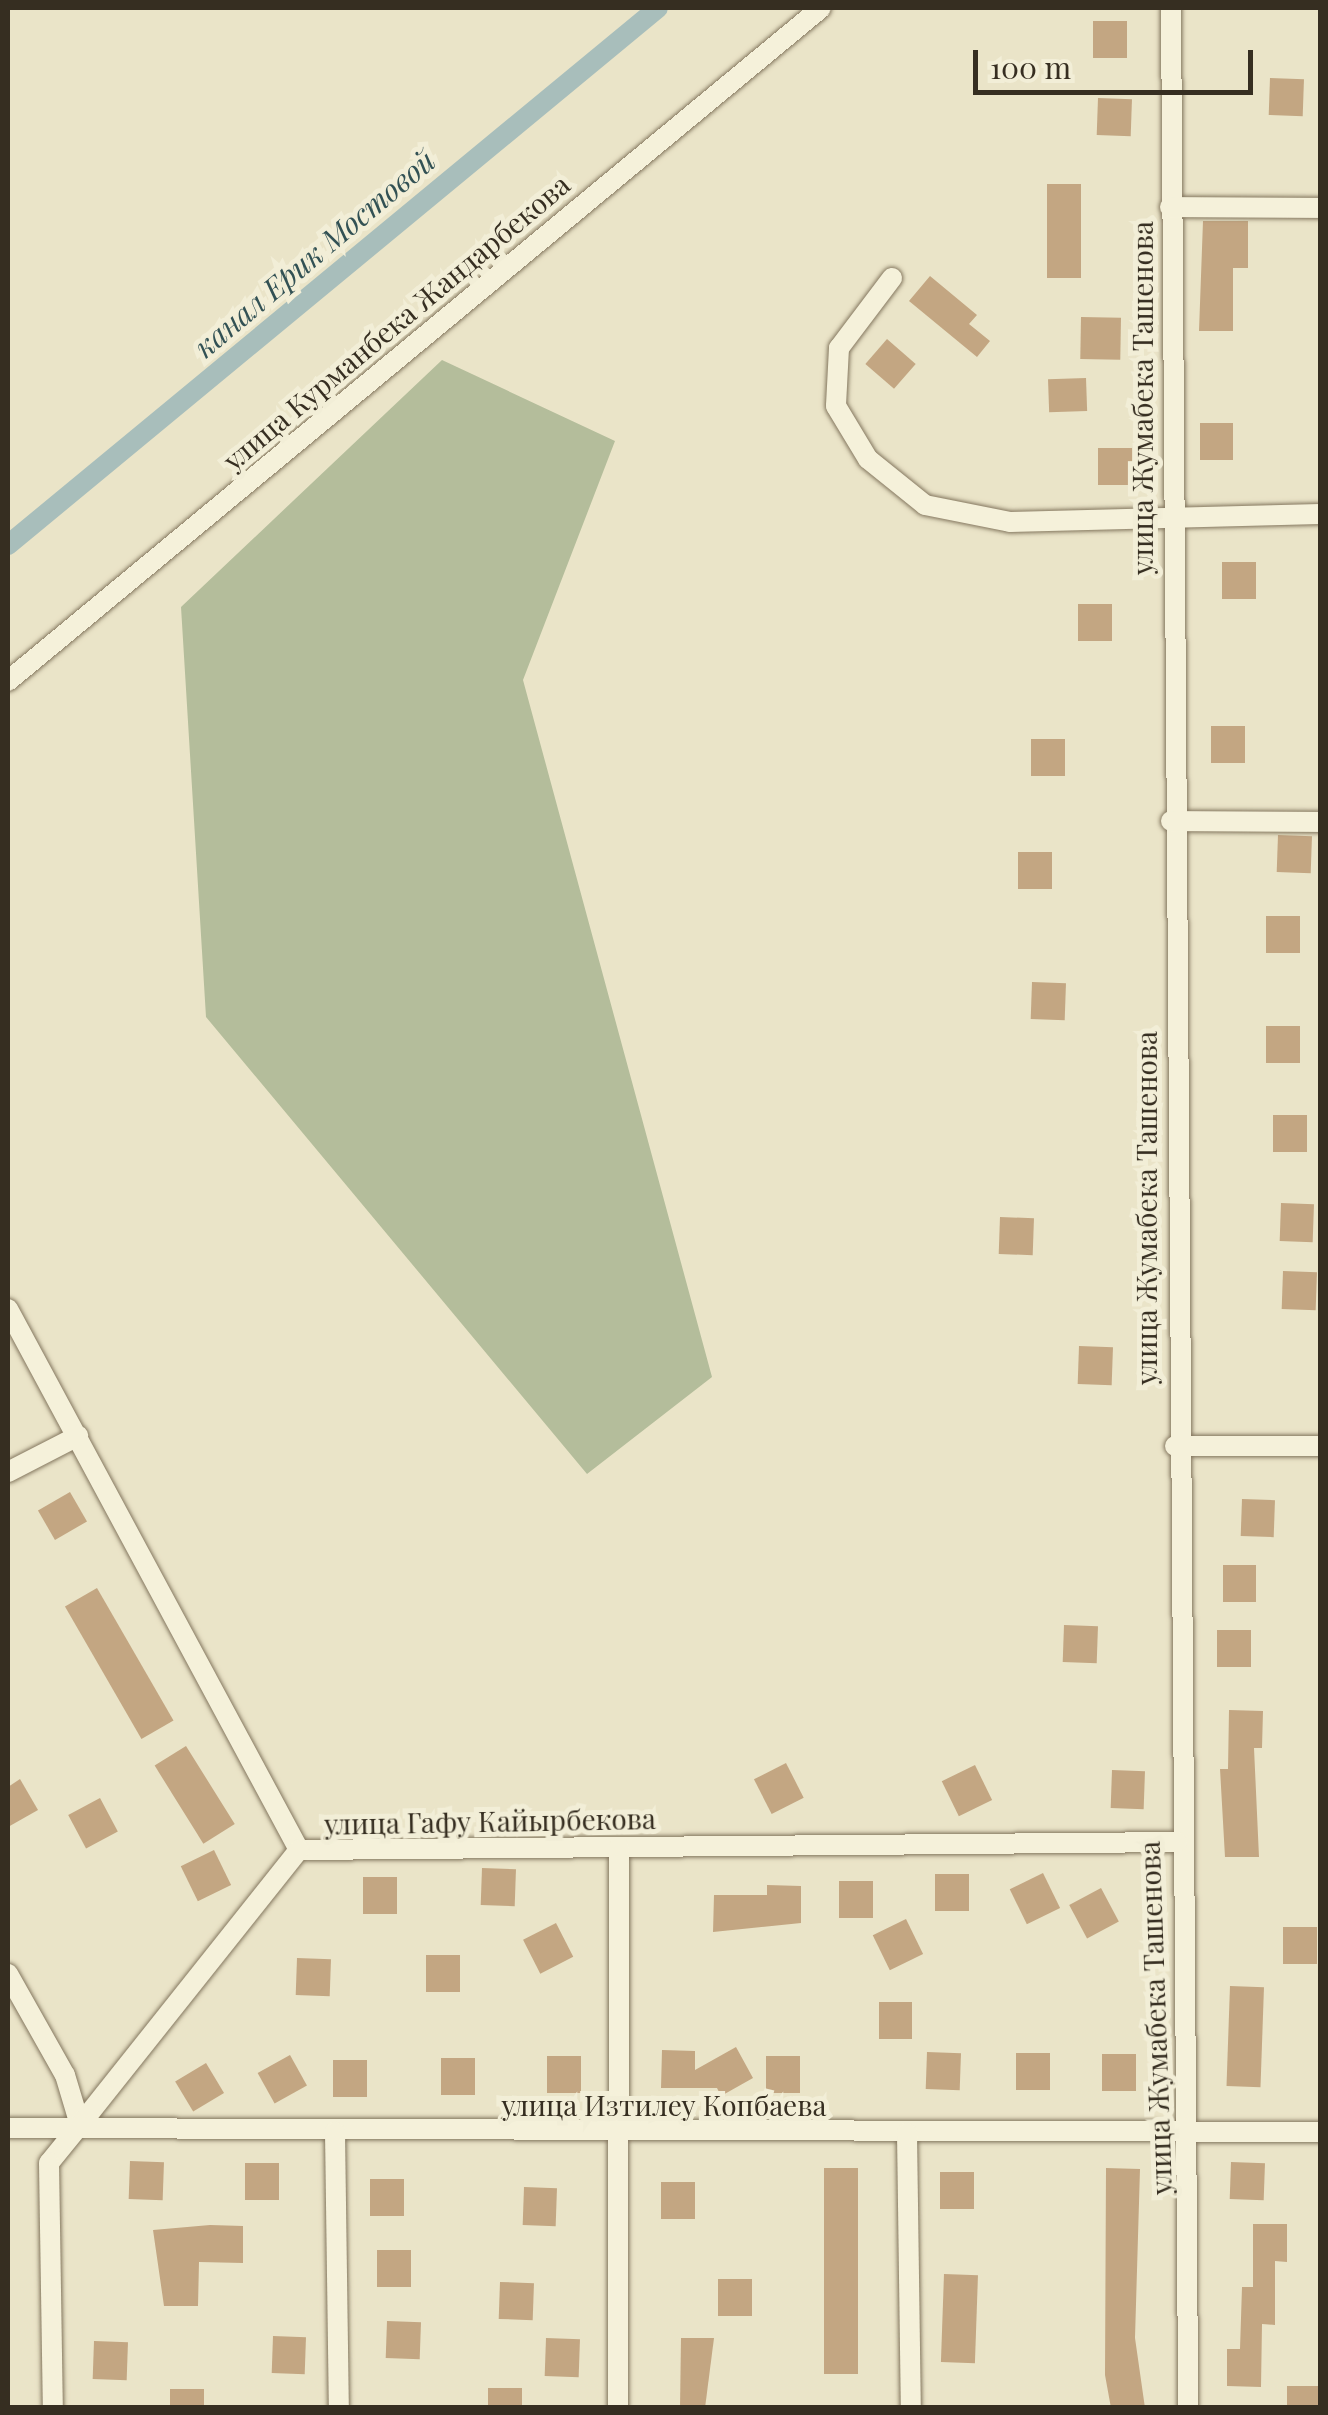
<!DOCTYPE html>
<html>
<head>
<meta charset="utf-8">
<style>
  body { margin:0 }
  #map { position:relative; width:1328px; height:2415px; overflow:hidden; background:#eae4c8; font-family:"Playfair Display",serif }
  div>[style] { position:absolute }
  .cemetery>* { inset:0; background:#b4bd9b }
  .canal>* { height:20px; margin:-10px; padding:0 10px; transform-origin:10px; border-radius:10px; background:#a8bebb }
  .building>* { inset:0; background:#c3a682; transform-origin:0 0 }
  .roads { filter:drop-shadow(0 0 2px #84775f) drop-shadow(0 0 2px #84775f) }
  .minor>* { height:20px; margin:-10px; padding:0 10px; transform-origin:10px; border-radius:10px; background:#f5f1da }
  span { translate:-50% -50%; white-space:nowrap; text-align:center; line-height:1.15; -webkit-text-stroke:10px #f2eed7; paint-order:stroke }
  .street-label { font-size:28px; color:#362e21 }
  .water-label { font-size:30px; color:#325154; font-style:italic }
  .frame { position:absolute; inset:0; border:10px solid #362e21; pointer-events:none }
  .scale { position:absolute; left:973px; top:50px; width:280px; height:45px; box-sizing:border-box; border:5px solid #362e21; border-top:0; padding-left:12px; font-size:30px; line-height:35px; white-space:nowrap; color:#362e21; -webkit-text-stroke:8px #f2eed7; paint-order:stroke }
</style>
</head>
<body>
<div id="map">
  <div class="cemetery">
    <div style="clip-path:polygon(442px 360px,615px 441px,523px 680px,712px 1377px,587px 1474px,206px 1017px,181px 607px)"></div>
  </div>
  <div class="canal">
    <div style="left:8px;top:545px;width:843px;rotate:-39.56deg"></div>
  </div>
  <div class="building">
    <div style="left:1093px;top:21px;width:34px;height:37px"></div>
    <div style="left:1270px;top:78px;width:34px;height:37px;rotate:2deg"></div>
    <div style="left:1098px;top:98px;width:34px;height:37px;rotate:2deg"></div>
    <div style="left:1047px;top:184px;width:34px;height:94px"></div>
    <div style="clip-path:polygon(1203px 221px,1248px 221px,1248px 268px,1233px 268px,1233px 331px,1199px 331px)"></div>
    <div style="clip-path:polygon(930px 276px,977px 315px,969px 324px,990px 341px,977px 357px,909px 301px)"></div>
    <div style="left:1081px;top:317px;width:40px;height:42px;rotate:1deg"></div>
    <div style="left:887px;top:339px;width:38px;height:33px;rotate:41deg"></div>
    <div style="left:1086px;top:378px;width:33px;height:38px;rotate:88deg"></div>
    <div style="left:1200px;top:423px;width:33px;height:37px"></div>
    <div style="left:1098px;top:448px;width:34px;height:37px"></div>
    <div style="left:1222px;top:562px;width:34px;height:37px"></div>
    <div style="left:1078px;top:604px;width:34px;height:37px"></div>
    <div style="left:1211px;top:726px;width:34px;height:37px"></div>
    <div style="left:1031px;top:739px;width:34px;height:37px"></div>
    <div style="left:1278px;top:835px;width:34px;height:37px;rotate:2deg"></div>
    <div style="left:1018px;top:852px;width:34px;height:37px"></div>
    <div style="left:1266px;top:916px;width:34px;height:37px"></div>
    <div style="left:1032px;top:982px;width:34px;height:37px;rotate:2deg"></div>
    <div style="left:1266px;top:1026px;width:34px;height:37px"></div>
    <div style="left:1273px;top:1115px;width:34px;height:37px"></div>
    <div style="left:1281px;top:1203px;width:33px;height:38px;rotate:2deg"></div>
    <div style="left:1000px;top:1217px;width:34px;height:37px;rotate:2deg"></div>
    <div style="left:1283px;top:1271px;width:34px;height:38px;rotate:2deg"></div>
    <div style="left:1079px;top:1346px;width:34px;height:38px;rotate:2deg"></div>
    <div style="left:70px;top:1492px;width:34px;height:37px;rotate:60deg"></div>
    <div style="left:1242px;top:1499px;width:33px;height:37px;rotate:2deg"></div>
    <div style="left:1223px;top:1565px;width:33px;height:37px"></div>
    <div style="left:97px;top:1588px;width:153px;height:37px;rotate:60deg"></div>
    <div style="left:1064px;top:1625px;width:34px;height:37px;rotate:2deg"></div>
    <div style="left:1217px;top:1630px;width:34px;height:37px"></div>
    <div style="clip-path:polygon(1229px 1710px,1263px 1711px,1262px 1748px,1254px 1748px,1259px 1857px,1225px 1857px,1220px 1769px,1228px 1769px)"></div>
    <div style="left:186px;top:1746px;width:92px;height:37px;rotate:58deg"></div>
    <div style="left:786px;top:1763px;width:39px;height:36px;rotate:63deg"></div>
    <div style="left:975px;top:1765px;width:39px;height:37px;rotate:64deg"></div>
    <div style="left:1112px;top:1770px;width:33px;height:38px;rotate:2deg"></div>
    <div style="clip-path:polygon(20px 1779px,38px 1810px,8px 1827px,8px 1787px)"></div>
    <div style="left:100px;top:1798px;width:38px;height:36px;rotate:62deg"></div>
    <div style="left:214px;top:1850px;width:39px;height:37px;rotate:64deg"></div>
    <div style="left:482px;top:1868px;width:34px;height:37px;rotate:2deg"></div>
    <div style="left:1043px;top:1873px;width:39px;height:37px;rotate:64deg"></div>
    <div style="left:935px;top:1874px;width:34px;height:37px"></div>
    <div style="left:363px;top:1877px;width:34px;height:37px"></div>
    <div style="left:839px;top:1881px;width:34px;height:37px"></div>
    <div style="clip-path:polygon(767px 1885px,801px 1886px,801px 1923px,713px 1932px,714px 1895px,767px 1895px)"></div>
    <div style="left:1101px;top:1888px;width:38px;height:36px;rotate:62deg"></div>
    <div style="left:906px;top:1919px;width:39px;height:37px;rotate:64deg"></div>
    <div style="left:556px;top:1923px;width:38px;height:37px;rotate:63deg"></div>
    <div style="left:1283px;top:1927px;width:34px;height:37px"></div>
    <div style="left:426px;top:1955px;width:34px;height:37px"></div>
    <div style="left:297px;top:1958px;width:34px;height:37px;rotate:2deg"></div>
    <div style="left:1230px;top:1986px;width:34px;height:100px;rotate:2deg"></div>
    <div style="left:879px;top:2002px;width:33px;height:37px"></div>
    <div style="clip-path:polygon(736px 2047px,753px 2078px,721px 2096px,717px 2088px,661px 2088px,662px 2050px,695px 2051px,695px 2070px)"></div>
    <div style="left:927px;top:2052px;width:34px;height:37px;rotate:2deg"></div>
    <div style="left:1016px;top:2053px;width:34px;height:37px"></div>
    <div style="left:1102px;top:2054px;width:34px;height:37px"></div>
    <div style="left:290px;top:2055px;width:35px;height:37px;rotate:61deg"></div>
    <div style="left:547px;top:2056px;width:34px;height:37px"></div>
    <div style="left:766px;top:2056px;width:34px;height:37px"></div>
    <div style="left:441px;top:2058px;width:34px;height:37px"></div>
    <div style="left:333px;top:2060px;width:34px;height:37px"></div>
    <div style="left:206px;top:2063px;width:35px;height:36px;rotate:59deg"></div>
    <div style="left:130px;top:2161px;width:34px;height:38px;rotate:2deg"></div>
    <div style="left:1231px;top:2162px;width:34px;height:37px;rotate:2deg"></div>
    <div style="left:245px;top:2163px;width:34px;height:37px"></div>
    <div style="left:824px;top:2168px;width:34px;height:206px"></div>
    <div style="clip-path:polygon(1106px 2168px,1140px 2169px,1135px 2338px,1145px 2408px,1111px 2408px,1105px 2375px)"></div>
    <div style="left:940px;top:2172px;width:34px;height:37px"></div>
    <div style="left:370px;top:2179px;width:34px;height:37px"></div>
    <div style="left:661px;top:2182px;width:34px;height:37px"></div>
    <div style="left:524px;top:2187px;width:33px;height:38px;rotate:2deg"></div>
    <div style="clip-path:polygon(1253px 2224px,1287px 2224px,1287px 2262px,1275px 2261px,1275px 2325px,1262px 2324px,1261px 2387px,1227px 2386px,1227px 2349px,1240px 2349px,1242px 2287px,1253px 2287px)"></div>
    <div style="clip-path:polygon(210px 2225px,243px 2226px,243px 2263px,199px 2262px,198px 2306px,164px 2306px,153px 2230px)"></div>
    <div style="left:377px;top:2250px;width:34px;height:37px"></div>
    <div style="left:944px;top:2274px;width:34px;height:88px;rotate:2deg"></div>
    <div style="left:718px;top:2279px;width:34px;height:37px"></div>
    <div style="left:500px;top:2282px;width:34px;height:37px;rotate:2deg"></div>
    <div style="left:387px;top:2321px;width:34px;height:37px;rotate:2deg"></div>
    <div style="left:273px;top:2336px;width:33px;height:37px;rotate:2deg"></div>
    <div style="left:546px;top:2338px;width:34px;height:38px;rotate:2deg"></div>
    <div style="clip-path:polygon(681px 2338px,714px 2338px,705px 2408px,680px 2408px)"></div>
    <div style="left:94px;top:2341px;width:34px;height:38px;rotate:2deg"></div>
    <div style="left:1287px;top:2386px;width:33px;height:22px"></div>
    <div style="left:488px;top:2388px;width:34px;height:20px"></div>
    <div style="left:170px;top:2389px;width:34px;height:19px"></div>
  </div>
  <div class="roads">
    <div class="minor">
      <div style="left:1171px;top:8px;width:2400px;rotate:89.59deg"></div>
      <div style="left:1170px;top:207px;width:150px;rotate:0.4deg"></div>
      <div style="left:892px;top:278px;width:88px;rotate:127.1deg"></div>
      <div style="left:839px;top:348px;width:58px;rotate:93deg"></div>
      <div style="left:836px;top:406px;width:62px;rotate:58.9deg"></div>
      <div style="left:868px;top:459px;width:73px;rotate:38.9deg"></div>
      <div style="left:925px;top:505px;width:87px;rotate:11.3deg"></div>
      <div style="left:1010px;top:522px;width:310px;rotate:-1.5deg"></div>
      <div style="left:8px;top:681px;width:1055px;rotate:-39.62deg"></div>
      <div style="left:1171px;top:821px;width:149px;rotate:0.4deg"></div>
      <div style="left:8px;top:1309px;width:614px;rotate:61.72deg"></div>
      <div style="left:299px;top:1850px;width:878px;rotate:-0.52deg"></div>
      <div style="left:1175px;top:1446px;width:145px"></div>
      <div style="left:8px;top:1472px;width:79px;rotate:-27.2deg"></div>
      <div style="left:8px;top:1974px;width:116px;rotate:60.6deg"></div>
      <div style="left:65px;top:2075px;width:52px;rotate:73.3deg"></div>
      <div style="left:80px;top:2125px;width:49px;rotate:129.2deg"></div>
      <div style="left:49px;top:2163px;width:245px;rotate:89.1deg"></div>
      <div style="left:80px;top:2125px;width:352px;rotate:-51.5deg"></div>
      <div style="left:8px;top:2128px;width:1312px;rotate:0.17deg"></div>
      <div style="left:335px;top:2132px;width:276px;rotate:89.2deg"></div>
      <div style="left:907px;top:2133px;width:275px;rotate:89.2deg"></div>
      <div style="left:618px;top:2408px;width:561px;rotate:-89.9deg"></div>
    </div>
  </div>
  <div class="street-label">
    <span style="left:396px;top:322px;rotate:-40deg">улица Курманбека Жандарбекова</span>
    <span style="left:1142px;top:398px;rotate:-90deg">улица Жумабека Ташенова</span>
    <span style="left:1146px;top:1208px;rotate:-90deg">улица Жумабека Ташенова</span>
    <span style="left:490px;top:1821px;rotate:-1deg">улица Гафу Кайырбекова</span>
    <span style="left:1155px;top:2018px;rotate:-92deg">улица Жумабека Ташенова</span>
    <span style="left:664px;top:2105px">улица Изтилеу Копбаева</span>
  </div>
  <div class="water-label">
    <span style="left:314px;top:253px;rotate:-40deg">канал Ерик Мостовой</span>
  </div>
  <div class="frame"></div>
  <div class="scale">100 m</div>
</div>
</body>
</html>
